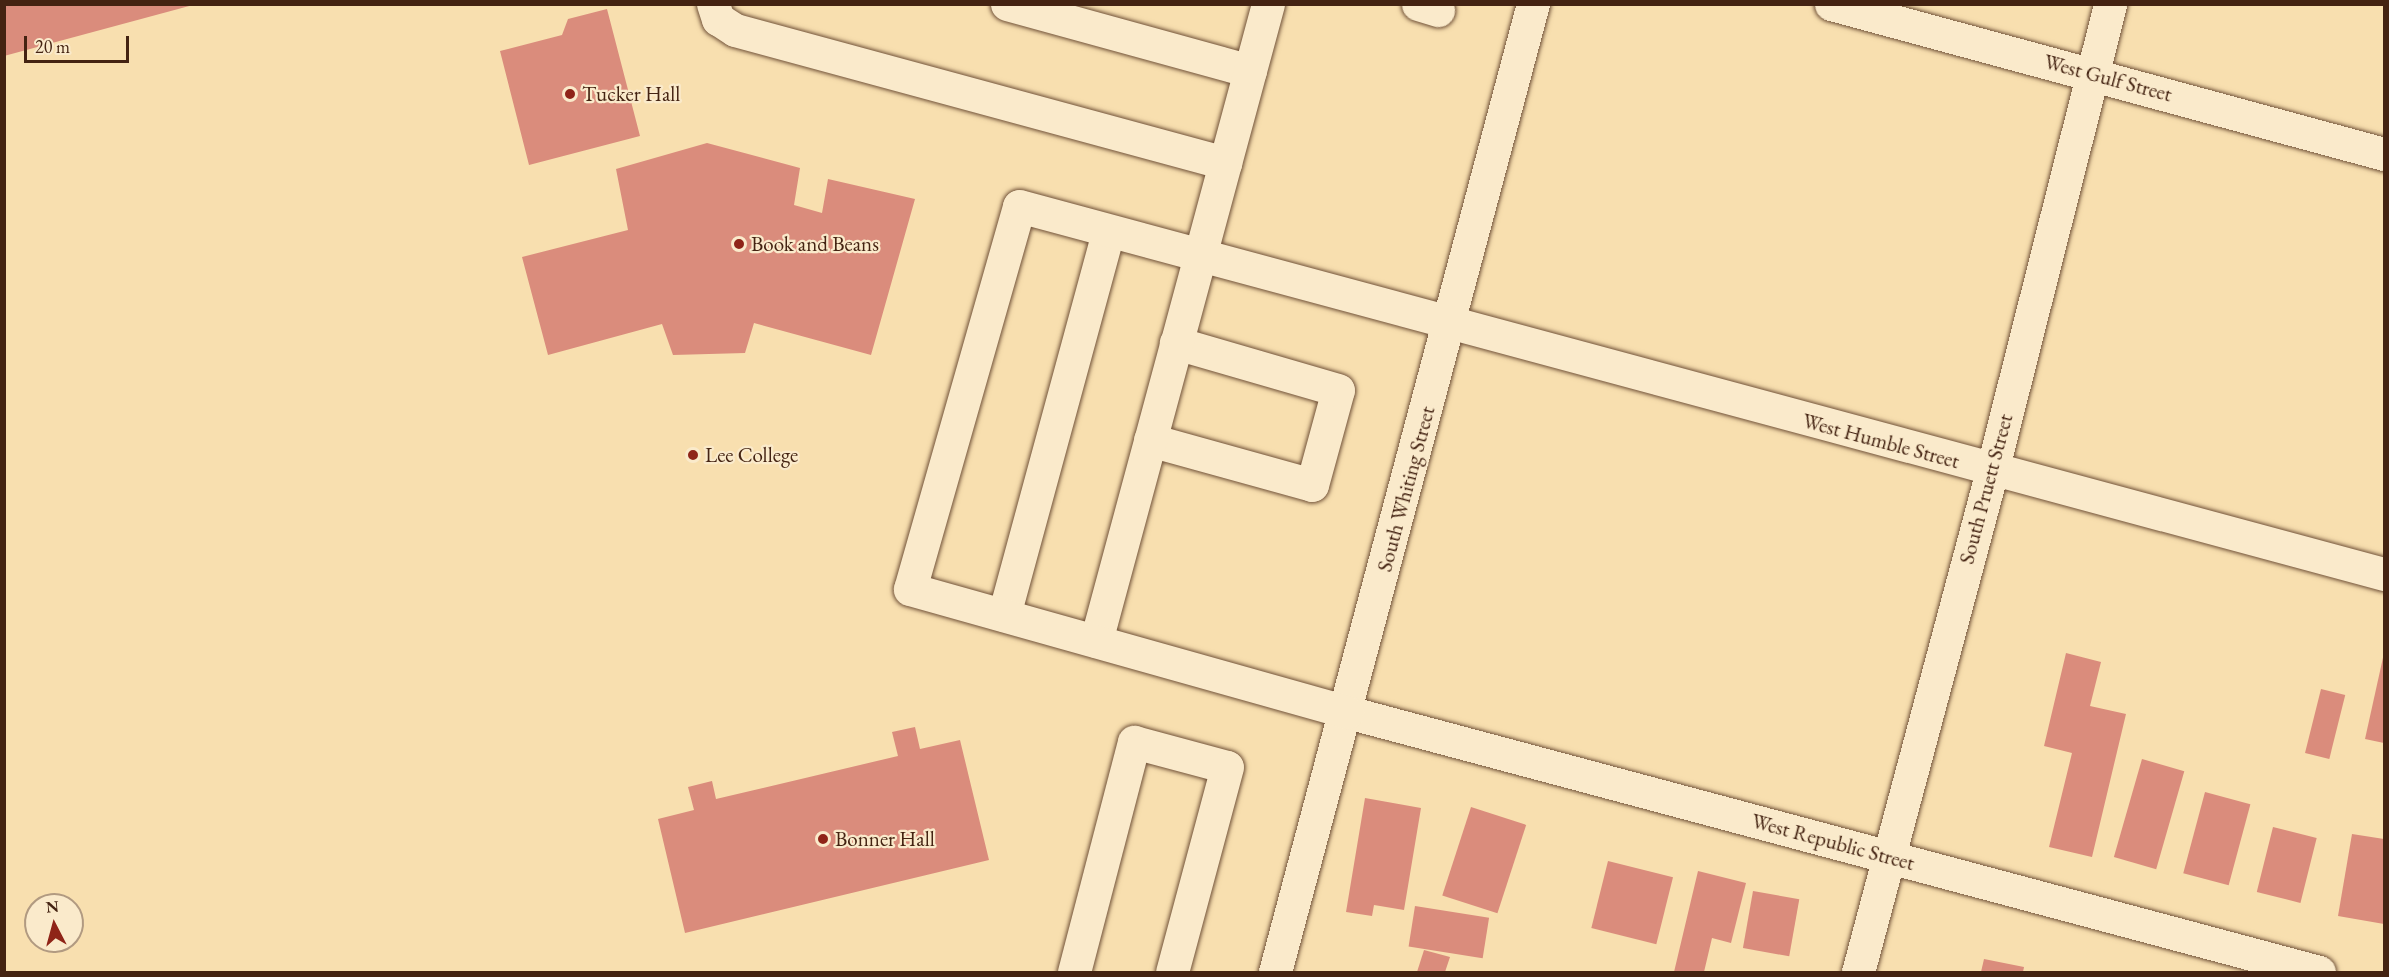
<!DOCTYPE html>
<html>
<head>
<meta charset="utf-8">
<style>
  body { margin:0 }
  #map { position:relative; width:2389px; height:977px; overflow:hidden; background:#f8dfaf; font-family:"EB Garamond",serif }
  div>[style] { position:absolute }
  .building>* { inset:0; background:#da8c7c; transform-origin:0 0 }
  .roads { filter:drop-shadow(0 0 2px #715239) drop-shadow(0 0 2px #715239) }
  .minor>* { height:33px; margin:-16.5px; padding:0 16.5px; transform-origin:16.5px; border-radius:16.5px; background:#faeacb }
  .dots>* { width:16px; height:16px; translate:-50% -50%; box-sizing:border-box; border:3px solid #faeacb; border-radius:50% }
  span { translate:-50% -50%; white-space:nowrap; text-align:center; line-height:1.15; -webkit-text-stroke:4.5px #faeacb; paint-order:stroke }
  .street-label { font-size:21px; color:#442312 }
  .poi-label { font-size:21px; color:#442312 }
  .left { translate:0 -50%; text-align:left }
  .frame { position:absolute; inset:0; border:6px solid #442312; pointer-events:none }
  .north { position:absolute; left:24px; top:893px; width:60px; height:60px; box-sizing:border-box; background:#faeacb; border:2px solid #b19a81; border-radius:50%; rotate:354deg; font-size:16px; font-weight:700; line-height:24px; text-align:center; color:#442312 }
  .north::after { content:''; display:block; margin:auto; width:21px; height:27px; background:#8f2418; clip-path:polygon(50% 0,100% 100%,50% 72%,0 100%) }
  .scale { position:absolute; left:24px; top:36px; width:105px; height:27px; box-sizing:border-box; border:3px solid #442312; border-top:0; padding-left:8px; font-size:18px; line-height:21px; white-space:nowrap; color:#442312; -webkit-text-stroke:4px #faeacb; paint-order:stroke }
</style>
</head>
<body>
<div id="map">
  <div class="building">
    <div style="clip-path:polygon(4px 4px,193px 4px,193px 5px,4px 56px)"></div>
    <div style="clip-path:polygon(607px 9px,640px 136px,529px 165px,500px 51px,562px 35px,568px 19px)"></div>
    <div style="clip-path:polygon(707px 143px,800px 168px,794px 205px,822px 213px,828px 179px,915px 199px,871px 355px,754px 323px,745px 353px,673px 355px,662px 324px,548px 355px,522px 257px,628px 230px,616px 169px)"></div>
    <div style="clip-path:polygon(2066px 653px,2101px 662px,2090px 706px,2126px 714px,2092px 857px,2049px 847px,2072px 753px,2044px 746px)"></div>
    <div style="clip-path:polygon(2384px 653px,2384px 743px,2365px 739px)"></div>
    <div style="left:2321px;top:689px;width:25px;height:66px;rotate:14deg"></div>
    <div style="clip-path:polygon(915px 727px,920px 749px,960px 740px,989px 860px,685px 933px,658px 819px,694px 810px,688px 787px,712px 781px,716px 799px,898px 756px,892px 732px)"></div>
    <div style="left:2142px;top:759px;width:44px;height:102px;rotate:16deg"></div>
    <div style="left:2205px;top:792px;width:47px;height:84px;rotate:15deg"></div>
    <div style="clip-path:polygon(1365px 798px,1421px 808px,1404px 910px,1374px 905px,1372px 916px,1346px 912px)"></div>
    <div style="left:1471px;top:807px;width:58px;height:93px;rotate:18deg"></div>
    <div style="left:2273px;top:827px;width:45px;height:67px;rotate:14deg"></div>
    <div style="clip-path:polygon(2352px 834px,2384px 839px,2384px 924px,2338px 916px)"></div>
    <div style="left:1608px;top:861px;width:67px;height:69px;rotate:14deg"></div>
    <div style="clip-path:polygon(1698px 871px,1746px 883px,1731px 943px,1712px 938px,1704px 972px,1674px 972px)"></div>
    <div style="left:1753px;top:891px;width:47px;height:58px;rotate:10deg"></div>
    <div style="left:1415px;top:906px;width:75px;height:41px;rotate:9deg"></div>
    <div style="clip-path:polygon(1424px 950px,1450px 957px,1445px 972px,1417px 972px)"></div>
    <div style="clip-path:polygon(1984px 959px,2024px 967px,2023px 972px,1981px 972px)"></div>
  </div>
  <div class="roads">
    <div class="minor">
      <div style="left:713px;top:4px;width:16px;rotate:72deg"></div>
      <div style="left:718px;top:19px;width:20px;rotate:33deg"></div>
      <div style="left:735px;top:30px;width:508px;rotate:15.19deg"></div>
      <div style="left:1007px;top:4px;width:252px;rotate:15.4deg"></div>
      <div style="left:1418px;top:4px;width:21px;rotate:17deg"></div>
      <div style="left:1831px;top:4px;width:573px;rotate:15.18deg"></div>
      <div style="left:1150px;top:440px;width:168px;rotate:15.5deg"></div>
      <div style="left:1312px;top:485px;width:98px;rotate:-74.7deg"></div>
      <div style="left:1338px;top:390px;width:169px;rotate:-163.8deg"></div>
      <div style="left:1004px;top:615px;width:398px;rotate:-74.8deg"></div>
      <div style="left:1096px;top:641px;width:660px;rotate:-74.89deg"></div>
      <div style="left:1074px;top:972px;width:238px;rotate:-75.4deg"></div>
      <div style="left:1134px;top:742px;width:96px;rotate:15deg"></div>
      <div style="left:1227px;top:767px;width:212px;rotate:105deg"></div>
      <div style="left:1275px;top:972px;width:1002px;rotate:-75.08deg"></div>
      <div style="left:1858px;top:972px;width:519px;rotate:-75.03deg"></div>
      <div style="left:1992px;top:471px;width:482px;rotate:-75.8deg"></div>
      <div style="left:2319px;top:972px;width:1006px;rotate:-165.02deg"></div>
      <div style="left:1347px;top:712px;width:454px;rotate:-164.3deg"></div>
      <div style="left:910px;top:589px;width:398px;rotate:-74.1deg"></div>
      <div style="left:1019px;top:206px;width:1414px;rotate:15.09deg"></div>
    </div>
  </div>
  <div class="dots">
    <div style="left:570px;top:94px;background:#8f2418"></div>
    <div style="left:739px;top:244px;background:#8f2418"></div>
    <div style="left:693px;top:455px;background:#8f2418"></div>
    <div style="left:823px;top:839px;background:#8f2418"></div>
  </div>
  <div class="street-label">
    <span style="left:2108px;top:78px;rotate:15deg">West Gulf Street</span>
    <span style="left:1881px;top:441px;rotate:15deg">West Humble Street</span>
    <span style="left:1406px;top:489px;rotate:-75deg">South Whiting Street</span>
    <span style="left:1986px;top:489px;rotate:-75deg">South Pruett Street</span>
    <span style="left:1833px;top:842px;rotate:15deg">West Republic Street</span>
  </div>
  <div class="poi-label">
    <span class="left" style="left:582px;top:94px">Tucker Hall</span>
    <span class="left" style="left:751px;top:244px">Book and Beans</span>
    <span class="left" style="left:705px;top:455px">Lee College</span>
    <span class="left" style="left:835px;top:839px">Bonner Hall</span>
  </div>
  <div class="frame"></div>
  <div class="north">N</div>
  <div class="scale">20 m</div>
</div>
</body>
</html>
